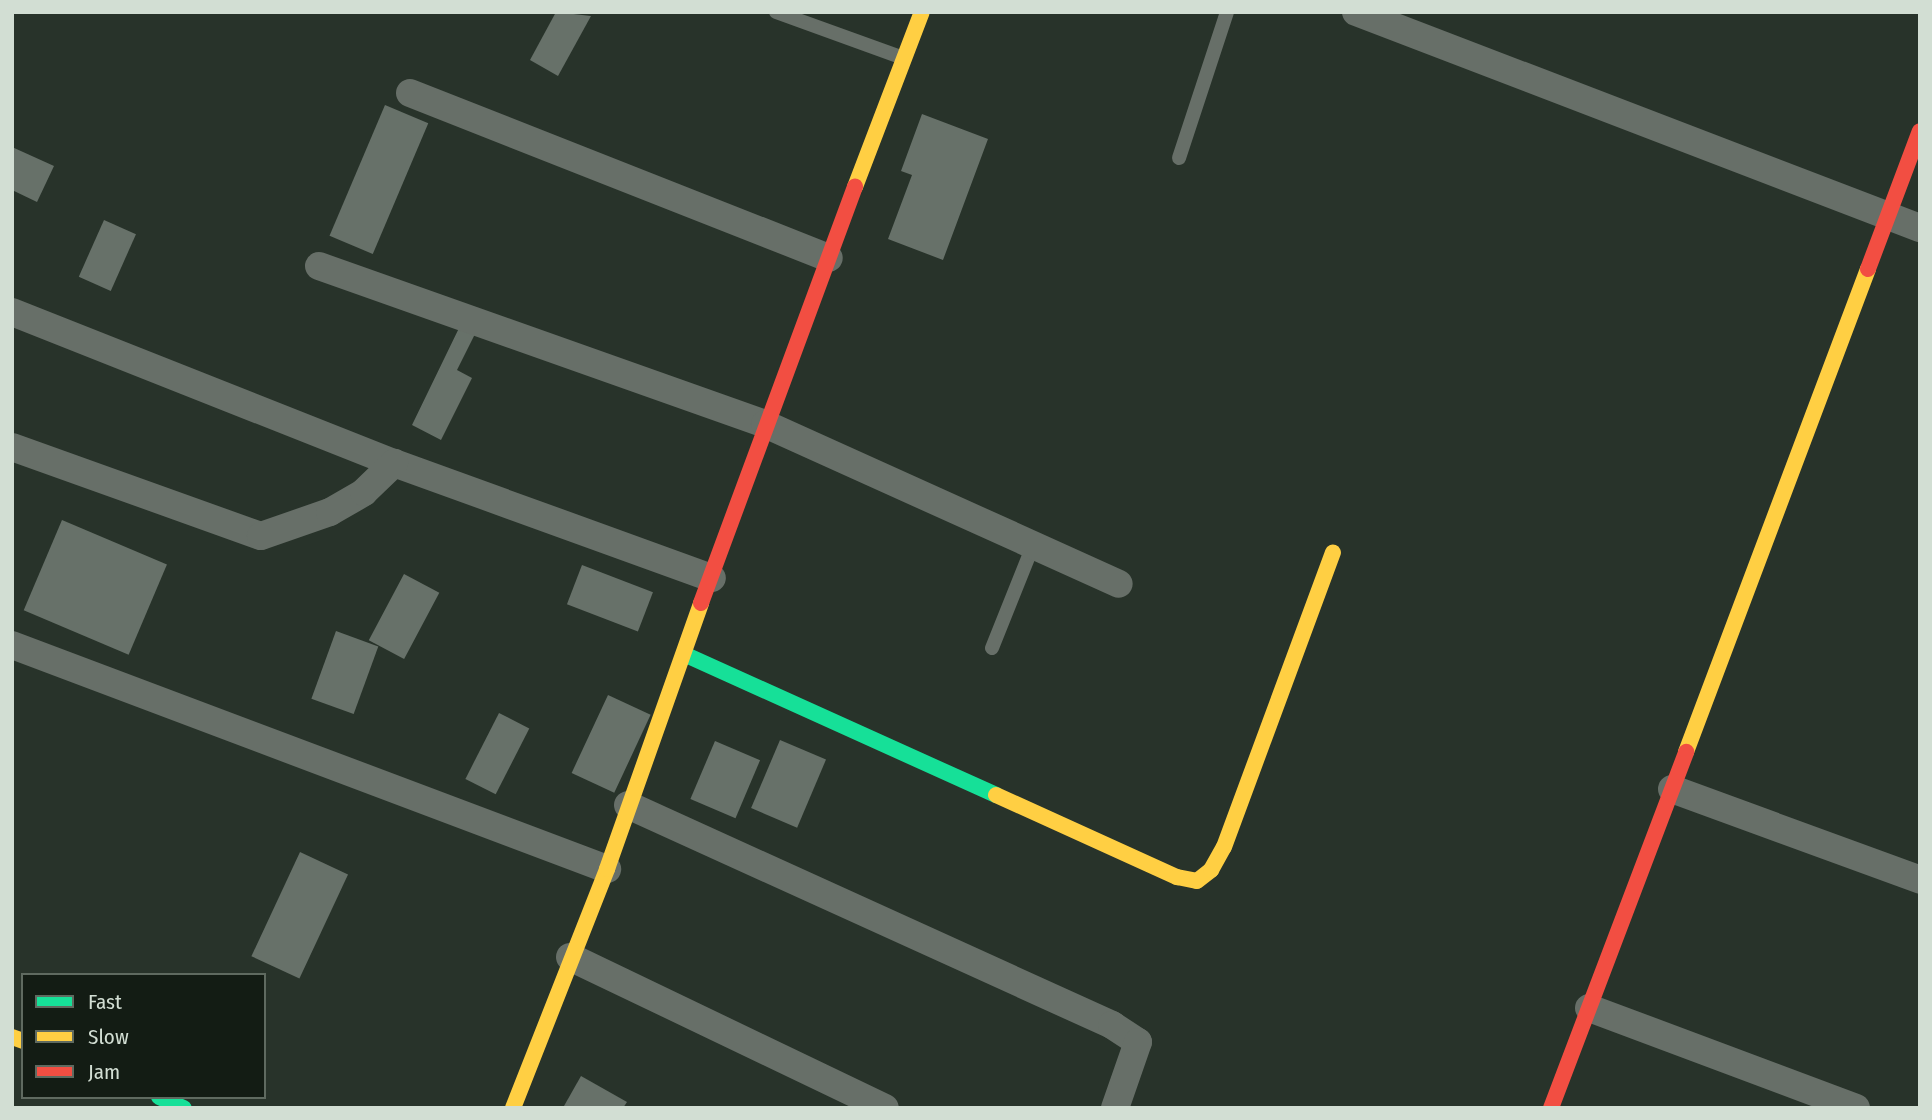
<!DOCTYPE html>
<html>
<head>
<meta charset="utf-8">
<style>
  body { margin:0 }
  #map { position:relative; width:1932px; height:1120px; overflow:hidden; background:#28332a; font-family:"Fira Sans Condensed",sans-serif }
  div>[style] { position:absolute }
  .building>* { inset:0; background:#677169; transform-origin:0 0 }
  .lane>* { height:14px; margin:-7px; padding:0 7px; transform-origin:7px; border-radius:7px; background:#676f68 }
  .street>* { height:28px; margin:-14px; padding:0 14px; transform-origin:14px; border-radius:14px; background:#676f68 }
  .fast>* { height:16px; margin:-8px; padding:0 8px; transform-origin:8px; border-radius:8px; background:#16e098 }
  .slow>* { height:16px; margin:-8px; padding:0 8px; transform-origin:8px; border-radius:8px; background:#ffcf43 }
  .jam>* { height:16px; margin:-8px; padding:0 8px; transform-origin:8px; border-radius:8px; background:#f24e42 }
  span { translate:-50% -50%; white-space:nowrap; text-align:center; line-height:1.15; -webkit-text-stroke:7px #131c14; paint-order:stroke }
  .frame { position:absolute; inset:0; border:14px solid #d2ded3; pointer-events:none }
  .legend { position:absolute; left:21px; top:973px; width:245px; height:126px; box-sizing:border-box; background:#131c14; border:2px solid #5f6a60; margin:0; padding:9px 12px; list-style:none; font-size:21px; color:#d2ded3 }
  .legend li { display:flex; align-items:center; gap:14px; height:35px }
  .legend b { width:35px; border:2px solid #5f6a60 }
</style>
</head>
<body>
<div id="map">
  <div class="building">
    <div style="clip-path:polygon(556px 12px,591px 16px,558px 76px,530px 60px)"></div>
    <div style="left:385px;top:105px;width:47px;height:142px;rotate:23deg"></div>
    <div style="clip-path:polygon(922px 114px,988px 139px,943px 260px,888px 239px,912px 175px,901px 171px)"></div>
    <div style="clip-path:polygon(12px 147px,54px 166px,37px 202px,12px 190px)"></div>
    <div style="left:104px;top:220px;width:35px;height:62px;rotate:24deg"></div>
    <div style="clip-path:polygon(460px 326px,475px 334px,457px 370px,472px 378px,441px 440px,412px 425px)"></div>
    <div style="left:62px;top:520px;width:114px;height:98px;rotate:23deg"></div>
    <div style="left:582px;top:565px;width:76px;height:42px;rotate:21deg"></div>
    <div style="left:404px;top:574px;width:40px;height:75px;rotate:28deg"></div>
    <div style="left:336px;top:631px;width:45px;height:72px;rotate:20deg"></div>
    <div style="left:608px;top:695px;width:47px;height:86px;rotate:25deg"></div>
    <div style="left:499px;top:713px;width:34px;height:74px;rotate:27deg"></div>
    <div style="left:780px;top:740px;width:50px;height:74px;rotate:23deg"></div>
    <div style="left:715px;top:741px;width:49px;height:63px;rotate:23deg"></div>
    <div style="left:300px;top:852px;width:53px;height:115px;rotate:25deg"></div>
    <div style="clip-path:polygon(581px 1076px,627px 1102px,623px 1108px,564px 1106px)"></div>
  </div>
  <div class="lane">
    <div style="left:776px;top:12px;width:135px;rotate:19.9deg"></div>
    <div style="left:1179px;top:158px;width:154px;rotate:-71.8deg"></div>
    <div style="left:992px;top:648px;width:113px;rotate:-68.2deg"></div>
  </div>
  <div class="street">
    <div style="left:1356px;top:12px;width:604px;rotate:20.96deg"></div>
    <div style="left:410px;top:93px;width:450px;rotate:21.5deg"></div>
    <div style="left:319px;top:266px;width:473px;rotate:19.5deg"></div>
    <div style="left:765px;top:424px;width:388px;rotate:24.3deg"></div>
    <div style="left:12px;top:312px;width:411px;rotate:21.6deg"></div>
    <div style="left:394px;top:463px;width:338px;rotate:19.9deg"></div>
    <div style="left:12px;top:447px;width:264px;rotate:19.7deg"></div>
    <div style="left:261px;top:536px;width:73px;rotate:-19.2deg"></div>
    <div style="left:330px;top:512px;width:39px;rotate:-30deg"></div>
    <div style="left:364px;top:492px;width:42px;rotate:-44deg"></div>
    <div style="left:12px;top:645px;width:636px;rotate:20.63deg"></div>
    <div style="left:1672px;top:789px;width:264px;rotate:20.1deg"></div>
    <div style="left:628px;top:805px;width:532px;rotate:24.44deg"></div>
    <div style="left:1112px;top:1025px;width:31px;rotate:33deg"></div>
    <div style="left:1138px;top:1042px;width:70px;rotate:109.2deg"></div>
    <div style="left:570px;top:957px;width:349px;rotate:25.6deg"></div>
    <div style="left:1589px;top:1008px;width:285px;rotate:20.5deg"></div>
  </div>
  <div class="fast">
    <div style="left:686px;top:655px;width:340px;rotate:24.3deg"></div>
    <div style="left:159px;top:1097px;width:27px;rotate:24deg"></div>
  </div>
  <div class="slow">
    <div style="left:855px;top:187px;width:187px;rotate:-69.1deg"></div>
    <div style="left:1686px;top:752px;width:516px;rotate:-69.35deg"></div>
    <div style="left:996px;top:795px;width:199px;rotate:24.4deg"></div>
    <div style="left:1177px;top:877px;width:20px;rotate:11deg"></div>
    <div style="left:1197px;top:881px;width:18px;rotate:-38deg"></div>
    <div style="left:1211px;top:870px;width:26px;rotate:-61deg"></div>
    <div style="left:1224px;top:847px;width:314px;rotate:-69.7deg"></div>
    <div style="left:12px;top:1037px;width:12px;rotate:20deg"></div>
    <div style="left:513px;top:1108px;width:257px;rotate:-68.5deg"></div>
    <div style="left:607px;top:869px;width:282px;rotate:-70.5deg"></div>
  </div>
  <div class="jam">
    <div style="left:1868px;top:269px;width:147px;rotate:-69.4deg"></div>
    <div style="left:701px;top:603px;width:444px;rotate:-69.7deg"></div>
    <div style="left:1551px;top:1108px;width:381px;rotate:-69.2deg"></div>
  </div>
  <div class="frame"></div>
  <ul class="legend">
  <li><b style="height:9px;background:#16e098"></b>Fast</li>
  <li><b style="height:9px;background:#ffcf43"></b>Slow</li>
  <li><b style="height:9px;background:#f24e42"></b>Jam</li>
  </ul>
</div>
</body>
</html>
